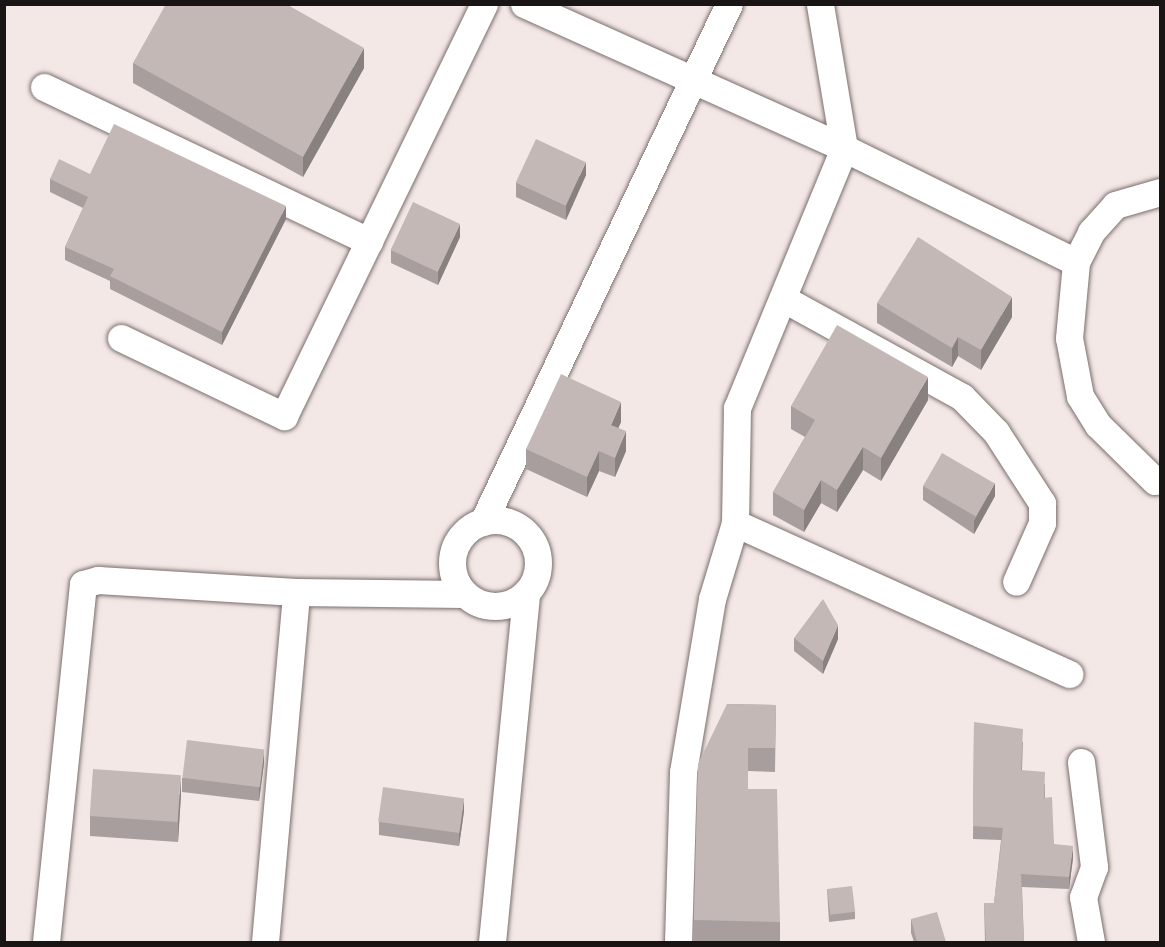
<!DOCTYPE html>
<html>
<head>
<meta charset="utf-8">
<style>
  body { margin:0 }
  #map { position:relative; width:1165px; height:947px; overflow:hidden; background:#f4e8e6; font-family:"Sofia Sans Condensed",sans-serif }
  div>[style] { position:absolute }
  .roads { filter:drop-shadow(0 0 2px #796f6d) drop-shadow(0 0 2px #796f6d) }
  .minor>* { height:27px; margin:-13.5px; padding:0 13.5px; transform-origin:13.5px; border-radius:13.5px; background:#fff }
  .minor>.ring { margin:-13.5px; padding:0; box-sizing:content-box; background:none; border:27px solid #fff; border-radius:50% }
  .wall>* { inset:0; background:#a89e9d }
  .shaded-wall>* { inset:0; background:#88817f }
  .building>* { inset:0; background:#c3b8b6; transform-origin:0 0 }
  span { translate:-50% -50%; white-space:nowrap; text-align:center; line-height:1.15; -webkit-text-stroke:6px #fff; paint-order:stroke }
  .frame { position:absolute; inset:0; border:6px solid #191515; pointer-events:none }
</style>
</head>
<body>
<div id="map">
  <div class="roads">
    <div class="minor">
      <div style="left:524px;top:4px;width:351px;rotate:24.2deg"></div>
      <div style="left:844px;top:148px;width:258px;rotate:26.2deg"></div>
      <div style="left:44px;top:87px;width:360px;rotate:25.4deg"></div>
      <div style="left:784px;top:299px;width:203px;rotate:28.8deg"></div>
      <div style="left:962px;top:397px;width:49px;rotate:45.8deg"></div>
      <div style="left:996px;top:432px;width:85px;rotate:57.1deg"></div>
      <div style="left:1042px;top:503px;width:20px;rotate:90deg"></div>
      <div style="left:1042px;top:523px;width:64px;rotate:113.8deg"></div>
      <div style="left:121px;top:338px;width:181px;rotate:25.6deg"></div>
      <div style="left:284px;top:416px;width:458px;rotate:-64.1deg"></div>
      <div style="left:1155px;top:481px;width:80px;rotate:-135.5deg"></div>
      <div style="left:1098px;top:425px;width:34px;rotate:-122deg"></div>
      <div style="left:1080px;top:396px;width:59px;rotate:-100.7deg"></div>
      <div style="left:1069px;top:338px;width:76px;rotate:-84.7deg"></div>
      <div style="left:1076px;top:262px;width:34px;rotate:-63deg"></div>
      <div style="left:1091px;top:232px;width:36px;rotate:-48deg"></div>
      <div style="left:1115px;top:205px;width:47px;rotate:-16.1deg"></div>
      <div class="ring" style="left:452px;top:520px;width:59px;height:59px"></div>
      <div style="left:483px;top:522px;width:573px;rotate:-64.6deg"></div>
      <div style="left:735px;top:523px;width:367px;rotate:24.3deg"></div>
      <div style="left:1081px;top:762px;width:106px;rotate:82.9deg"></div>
      <div style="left:1094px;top:867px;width:32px;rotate:110deg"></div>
      <div style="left:1083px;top:897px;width:46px;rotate:79.9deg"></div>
      <div style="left:46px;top:942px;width:360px;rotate:-84.1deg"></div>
      <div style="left:83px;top:584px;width:16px;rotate:-15deg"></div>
      <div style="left:98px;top:580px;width:198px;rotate:3.5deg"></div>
      <div style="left:296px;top:592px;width:169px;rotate:0.7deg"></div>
      <div style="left:265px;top:942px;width:351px;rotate:-84.9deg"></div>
      <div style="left:492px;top:942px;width:351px;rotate:-84.4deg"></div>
      <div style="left:678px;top:942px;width:170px;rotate:-88.3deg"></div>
      <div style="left:683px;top:772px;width:175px;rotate:-80.5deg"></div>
      <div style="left:712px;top:599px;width:79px;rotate:-73.2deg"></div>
      <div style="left:735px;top:523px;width:115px;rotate:-89deg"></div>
      <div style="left:737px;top:408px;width:281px;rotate:-67.6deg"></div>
      <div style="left:844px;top:148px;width:146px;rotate:-99.5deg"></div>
    </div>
  </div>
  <div class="wall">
    <div style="clip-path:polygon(133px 63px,364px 68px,303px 177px,133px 83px)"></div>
    <div style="clip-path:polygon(90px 174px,286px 219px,222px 345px,110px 289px,110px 281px,65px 260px,65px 247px,83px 208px,50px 192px,50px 179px)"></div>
    <div style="clip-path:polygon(586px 175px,566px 220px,516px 197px,516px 183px)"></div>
    <div style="clip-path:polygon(460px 237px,438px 285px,391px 263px,391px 250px)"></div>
    <div style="clip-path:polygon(877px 303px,1012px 317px,981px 370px,958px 356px,952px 367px,877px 323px)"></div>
    <div style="clip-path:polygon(928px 400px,881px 481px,863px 470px,837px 512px,821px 503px,804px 532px,773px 515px,773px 492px,805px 437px,791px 429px,791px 406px)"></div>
    <div style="clip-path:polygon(621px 422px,618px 428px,626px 451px,615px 477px,599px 471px,587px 497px,526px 469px,526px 449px)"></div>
    <div style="clip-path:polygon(923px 486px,995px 496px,974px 534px,923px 500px)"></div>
    <div style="clip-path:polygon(794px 638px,838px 639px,823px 674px,794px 651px)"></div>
    <div style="clip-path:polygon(727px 704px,776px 705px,775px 772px,748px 771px,748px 789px,780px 922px,780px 942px,694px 942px,694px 920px)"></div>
    <div style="clip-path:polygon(974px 722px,1023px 742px,1022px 770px,1045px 784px,1045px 798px,1054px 844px,1073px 858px,1069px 889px,1022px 887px,1024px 942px,985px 942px,984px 903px,994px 903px,1001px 840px,973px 839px)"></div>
    <div style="clip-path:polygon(264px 763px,259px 801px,182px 792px,182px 778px)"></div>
    <div style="clip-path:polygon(181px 794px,178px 842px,90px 836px,90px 816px)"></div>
    <div style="clip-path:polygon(464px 811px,459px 846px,379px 835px,379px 822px)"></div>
    <div style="clip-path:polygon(827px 889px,855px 912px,855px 919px,829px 922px)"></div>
    <div style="clip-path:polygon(911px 919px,946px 942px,914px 942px,911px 933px)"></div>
  </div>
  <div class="shaded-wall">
    <div style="clip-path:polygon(364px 48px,364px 68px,303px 177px,303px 157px)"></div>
    <div style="clip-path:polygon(586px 162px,586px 175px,566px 220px,566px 206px)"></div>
    <div style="clip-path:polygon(286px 206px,286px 219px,222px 345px,222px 332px)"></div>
    <div style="clip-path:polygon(460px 224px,460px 237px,438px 285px,438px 271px)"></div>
    <div style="clip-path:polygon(1012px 297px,1012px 317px,981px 370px,981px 350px)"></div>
    <div style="clip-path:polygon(958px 337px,958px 356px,952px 367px,952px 348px)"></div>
    <div style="clip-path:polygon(928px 377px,928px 400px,881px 481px,881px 458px)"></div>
    <div style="clip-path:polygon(621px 402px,621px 422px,611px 445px,611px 425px)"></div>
    <div style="clip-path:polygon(626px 431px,626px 451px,615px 477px,615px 458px)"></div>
    <div style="clip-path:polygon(863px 447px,863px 470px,837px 512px,837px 490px)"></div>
    <div style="clip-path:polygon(599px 451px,599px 471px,587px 497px,587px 477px)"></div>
    <div style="clip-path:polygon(821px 480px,821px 503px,804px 532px,804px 510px)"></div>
    <div style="clip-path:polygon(995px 483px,995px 496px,974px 534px,974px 521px)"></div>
    <div style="clip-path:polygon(838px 625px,838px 639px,823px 674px,823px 661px)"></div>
    <div style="clip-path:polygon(264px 750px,264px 763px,259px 801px,259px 788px)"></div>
    <div style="clip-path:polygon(181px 775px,181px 794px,178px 842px,178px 822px)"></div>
    <div style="clip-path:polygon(464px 798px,464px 811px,459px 846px,459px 832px)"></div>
    <div style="clip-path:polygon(1073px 846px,1073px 858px,1069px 889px,1069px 877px)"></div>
  </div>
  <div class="building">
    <div style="clip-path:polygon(166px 4px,286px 4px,364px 48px,303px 157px,133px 63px)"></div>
    <div style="clip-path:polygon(114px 124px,286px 206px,222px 332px,110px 276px,114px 269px,65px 247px,88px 197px,50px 179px,59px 159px,90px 174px)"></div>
    <div style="left:536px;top:139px;width:55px;height:48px;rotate:25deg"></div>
    <div style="left:413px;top:202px;width:52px;height:53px;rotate:25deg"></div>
    <div style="clip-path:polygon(918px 237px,1012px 297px,981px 350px,958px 337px,952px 348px,877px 303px)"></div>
    <div style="clip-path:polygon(837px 325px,928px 377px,881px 458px,863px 447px,837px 490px,821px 480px,804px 510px,773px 492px,815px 420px,791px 406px)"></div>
    <div style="clip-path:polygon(561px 374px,621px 402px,611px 425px,626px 431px,615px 458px,599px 451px,587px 477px,526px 449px)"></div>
    <div style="left:942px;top:453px;width:61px;height:38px;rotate:30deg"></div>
    <div style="clip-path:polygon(823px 599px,838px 625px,823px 661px,794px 638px)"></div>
    <div style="clip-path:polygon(727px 704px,776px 705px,775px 748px,748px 748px,748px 789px,777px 789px,780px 922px,694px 920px,698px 764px)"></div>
    <div style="clip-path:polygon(974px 722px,1023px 729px,1021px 770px,1045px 772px,1044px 798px,1052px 797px,1054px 844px,1073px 846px,1069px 877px,1021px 874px,1024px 942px,986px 942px,984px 903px,994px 903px,1003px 828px,973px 826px)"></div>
    <div style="left:187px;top:740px;width:78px;height:38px;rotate:7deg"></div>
    <div style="left:93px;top:769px;width:88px;height:47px;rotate:4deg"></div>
    <div style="left:383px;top:787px;width:82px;height:35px;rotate:8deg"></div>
    <div style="left:852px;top:886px;width:26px;height:25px;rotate:83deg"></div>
    <div style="clip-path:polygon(937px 912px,946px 942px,917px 942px,911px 919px)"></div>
  </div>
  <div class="frame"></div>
</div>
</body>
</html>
